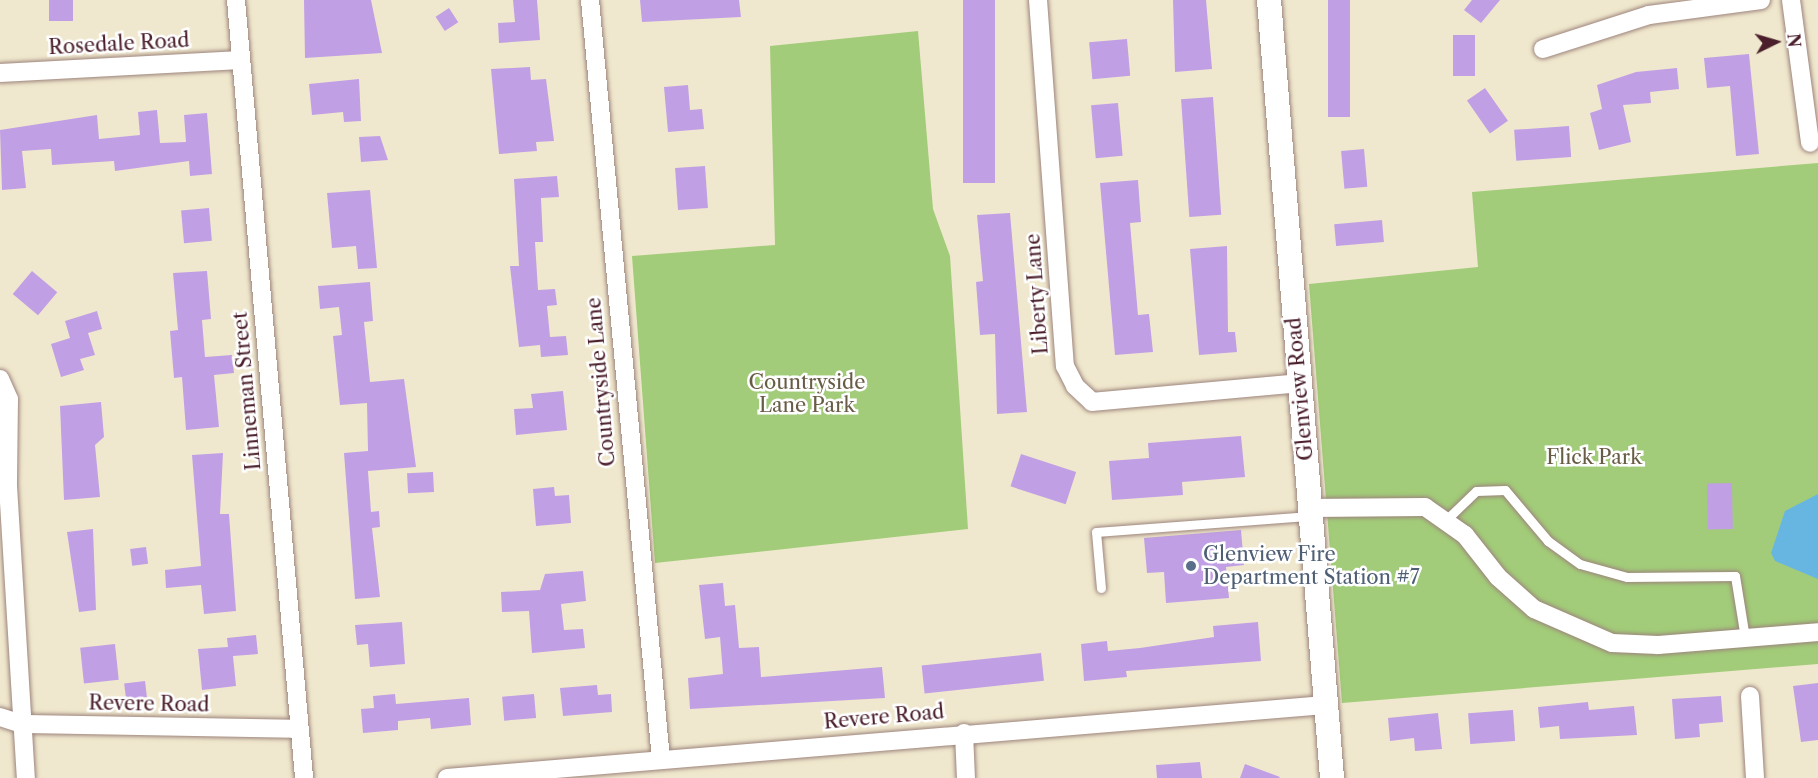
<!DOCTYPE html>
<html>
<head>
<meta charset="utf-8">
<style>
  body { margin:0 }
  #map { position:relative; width:1818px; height:778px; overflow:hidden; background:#f0e8ce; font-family:"Libre Caslon Text",serif }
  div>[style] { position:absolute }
  .green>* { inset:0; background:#a2cc79 }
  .water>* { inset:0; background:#67b6e2 }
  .building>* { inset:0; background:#c19fe5; transform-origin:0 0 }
  .roads { filter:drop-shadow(0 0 2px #9d847c) drop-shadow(0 0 2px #9d847c) }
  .service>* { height:9px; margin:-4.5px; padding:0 4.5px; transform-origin:4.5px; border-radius:4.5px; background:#fff }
  .minor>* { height:18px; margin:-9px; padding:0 9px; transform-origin:9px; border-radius:9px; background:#fff }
  .secondary>* { height:24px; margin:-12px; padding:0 12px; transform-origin:12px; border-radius:12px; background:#fff }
  .dots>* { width:16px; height:16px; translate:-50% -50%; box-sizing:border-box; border:3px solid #fff; border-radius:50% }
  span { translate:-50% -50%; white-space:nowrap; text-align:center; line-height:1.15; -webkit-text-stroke:5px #fff; paint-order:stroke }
  .street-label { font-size:20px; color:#4a1f2b }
  .park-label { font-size:20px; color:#695c46 }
  .service-label { font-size:20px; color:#4e5e75 }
  .left { translate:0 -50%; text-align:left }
  .north { position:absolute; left:1746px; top:12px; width:60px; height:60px; -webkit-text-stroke:4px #fff; paint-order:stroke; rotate:85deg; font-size:16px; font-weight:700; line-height:24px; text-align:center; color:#4a1f2b }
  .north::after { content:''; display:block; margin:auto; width:21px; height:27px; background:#4a1f2b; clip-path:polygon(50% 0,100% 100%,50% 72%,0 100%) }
</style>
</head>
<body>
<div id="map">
  <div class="green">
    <div style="clip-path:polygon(918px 31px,933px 209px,950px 256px,968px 529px,655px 563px,632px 256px,775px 245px,770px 46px)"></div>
    <div style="clip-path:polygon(1818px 163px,1818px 664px,1342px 703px,1309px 284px,1478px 267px,1472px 192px)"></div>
  </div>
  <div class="water">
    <div style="clip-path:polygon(1818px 494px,1818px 579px,1775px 561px,1771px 553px,1785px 511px)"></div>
  </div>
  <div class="building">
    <div style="left:49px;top:0;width:24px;height:21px"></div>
    <div style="clip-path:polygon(304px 0,371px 0,382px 53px,305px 58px)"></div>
    <div style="clip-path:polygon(513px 0,537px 0,540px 40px,499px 43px,498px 23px,515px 22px)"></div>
    <div style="clip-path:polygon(640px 0,739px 0,741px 17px,642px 22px)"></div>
    <div style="left:963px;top:0;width:32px;height:183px"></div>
    <div style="clip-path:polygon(1173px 0,1206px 0,1212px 69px,1175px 72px)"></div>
    <div style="left:1328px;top:0;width:22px;height:117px"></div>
    <div style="clip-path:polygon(1472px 0,1500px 0,1481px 23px,1464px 10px)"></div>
    <div style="left:449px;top:8px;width:17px;height:16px;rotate:57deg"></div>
    <div style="left:1453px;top:35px;width:22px;height:41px"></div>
    <div style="left:1127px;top:39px;width:37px;height:38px;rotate:85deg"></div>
    <div style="clip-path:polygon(1749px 54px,1759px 154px,1736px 156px,1730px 86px,1707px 88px,1704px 58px)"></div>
    <div style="clip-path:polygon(530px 67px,531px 80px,546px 79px,554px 141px,536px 142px,537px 151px,499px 154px,491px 69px)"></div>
    <div style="clip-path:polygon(1677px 68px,1679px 89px,1650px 92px,1651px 103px,1623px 105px,1631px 142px,1599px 150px,1590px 113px,1602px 109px,1597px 85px,1636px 72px)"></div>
    <div style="clip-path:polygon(359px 79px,361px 121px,344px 122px,343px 112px,312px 115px,309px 84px)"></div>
    <div style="clip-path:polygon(688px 85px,690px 110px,702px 109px,704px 129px,668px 132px,664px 87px)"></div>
    <div style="left:1485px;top:88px;width:40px;height:22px;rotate:55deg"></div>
    <div style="left:1213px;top:97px;width:118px;height:32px;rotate:86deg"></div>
    <div style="left:1118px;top:103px;width:53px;height:27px;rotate:85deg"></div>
    <div style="clip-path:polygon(157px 110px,160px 143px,186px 142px,184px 115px,207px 113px,212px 174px,190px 176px,189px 161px,115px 171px,114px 161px,52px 165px,51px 149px,22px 151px,26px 188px,2px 190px,0 130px,97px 115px,99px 139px,140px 135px,138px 112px)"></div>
    <div style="left:1569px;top:126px;width:31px;height:55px;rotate:86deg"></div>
    <div style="clip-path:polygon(380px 136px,388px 160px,361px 162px,359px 137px)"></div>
    <div style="left:1364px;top:149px;width:38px;height:23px;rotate:85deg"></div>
    <div style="left:705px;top:166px;width:42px;height:30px;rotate:86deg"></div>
    <div style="clip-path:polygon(557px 176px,559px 197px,541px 198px,543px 242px,535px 242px,538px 290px,555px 289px,557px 305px,547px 306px,550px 337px,566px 336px,568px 355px,541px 357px,540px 345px,519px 347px,510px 266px,519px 266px,514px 179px)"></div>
    <div style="clip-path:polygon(1138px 180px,1141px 222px,1130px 223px,1138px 315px,1149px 314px,1153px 352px,1115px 355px,1100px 183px)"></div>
    <div style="clip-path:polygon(370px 190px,377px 268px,358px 269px,356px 246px,332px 248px,327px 193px)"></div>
    <div style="left:209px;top:208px;width:33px;height:28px;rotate:85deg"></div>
    <div style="clip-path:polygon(1010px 213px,1027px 412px,997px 414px,995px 334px,980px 335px,976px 282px,983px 281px,977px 215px)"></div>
    <div style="left:1382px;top:220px;width:22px;height:48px;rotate:85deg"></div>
    <div style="clip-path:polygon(1227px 246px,1228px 332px,1235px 332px,1237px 352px,1199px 355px,1190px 249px)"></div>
    <div style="left:32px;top:271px;width:33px;height:30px;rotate:40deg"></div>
    <div style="clip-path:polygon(207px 271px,211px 319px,202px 320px,205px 357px,232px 355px,234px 373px,214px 375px,219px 427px,186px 430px,182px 377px,174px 378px,170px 331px,178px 330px,173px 273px)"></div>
    <div style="clip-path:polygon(370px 282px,373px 321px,364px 322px,370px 382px,404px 379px,416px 467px,368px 471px,371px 512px,379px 511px,380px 527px,372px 528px,380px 597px,355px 599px,344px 453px,368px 451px,367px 403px,340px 405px,333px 336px,342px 335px,339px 307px,320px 309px,318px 286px)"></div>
    <div style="clip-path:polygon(97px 311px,102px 329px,88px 333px,95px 355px,80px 359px,84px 370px,61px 377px,51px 344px,70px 338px,65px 321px)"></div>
    <div style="clip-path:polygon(563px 391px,567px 430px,516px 435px,514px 409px,533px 408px,531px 394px)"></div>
    <div style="clip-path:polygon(101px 402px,104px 437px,95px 445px,100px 497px,64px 500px,60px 406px)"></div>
    <div style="clip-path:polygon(1241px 436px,1245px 477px,1182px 482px,1183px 495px,1112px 500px,1109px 461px,1149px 458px,1148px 443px)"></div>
    <div style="clip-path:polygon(223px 453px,220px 514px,229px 514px,236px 611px,204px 614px,201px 585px,166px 588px,165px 570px,201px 566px,192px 455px)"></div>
    <div style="left:1021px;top:454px;width:58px;height:34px;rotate:18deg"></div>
    <div style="left:433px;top:472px;width:20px;height:26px;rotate:87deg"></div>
    <div style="left:1732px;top:483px;width:46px;height:25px;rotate:89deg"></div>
    <div style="clip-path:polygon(554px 487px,555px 496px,569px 495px,571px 523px,536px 526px,533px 489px)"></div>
    <div style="clip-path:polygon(93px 529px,96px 610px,79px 612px,67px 532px)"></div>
    <div style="clip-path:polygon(1241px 530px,1244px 565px,1226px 567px,1229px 598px,1166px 603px,1164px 572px,1147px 573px,1144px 538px)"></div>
    <div style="left:146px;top:547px;width:17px;height:16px;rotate:83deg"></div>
    <div style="clip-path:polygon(583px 571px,586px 601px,561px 604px,564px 630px,583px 629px,585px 648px,532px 653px,529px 611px,502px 612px,501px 592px,540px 590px,545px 574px)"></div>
    <div style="clip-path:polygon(723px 583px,725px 606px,735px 605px,739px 648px,759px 647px,761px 677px,882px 667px,885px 698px,690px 709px,688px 678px,723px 674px,720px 637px,705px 639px,699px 585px)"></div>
    <div style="clip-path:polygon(402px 622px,405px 664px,370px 667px,368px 644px,357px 645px,355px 625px)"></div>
    <div style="clip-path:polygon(1258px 622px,1261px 661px,1126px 671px,1127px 677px,1084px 681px,1081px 644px,1107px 641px,1108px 651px,1140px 648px,1214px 637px,1213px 626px)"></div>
    <div style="clip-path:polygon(256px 635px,258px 654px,233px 656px,236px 686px,202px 690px,198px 649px,228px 647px,227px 638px)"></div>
    <div style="left:115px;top:644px;width:36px;height:35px;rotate:84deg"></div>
    <div style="left:1041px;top:653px;width:28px;height:120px;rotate:84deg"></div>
    <div style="left:145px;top:681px;width:16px;height:21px;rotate:83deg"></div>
    <div style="clip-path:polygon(1818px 683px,1818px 740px,1801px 742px,1793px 686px)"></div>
    <div style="clip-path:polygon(597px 685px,598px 695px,611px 694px,612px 712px,563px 716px,560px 688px)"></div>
    <div style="clip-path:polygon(395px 694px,396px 704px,469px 698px,471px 725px,431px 729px,430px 718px,398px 721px,398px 730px,363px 733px,361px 709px,374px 708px,373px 696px)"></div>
    <div style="left:534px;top:694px;width:24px;height:32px;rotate:85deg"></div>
    <div style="clip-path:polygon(1721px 696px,1723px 722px,1699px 724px,1700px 737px,1675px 739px,1672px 699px)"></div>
    <div style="clip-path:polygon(1588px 702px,1589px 710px,1634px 706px,1637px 735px,1560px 739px,1559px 726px,1540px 728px,1538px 707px)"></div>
    <div style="left:1513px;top:710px;width:31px;height:45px;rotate:86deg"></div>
    <div style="clip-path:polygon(1438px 713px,1442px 749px,1415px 751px,1414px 738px,1390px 741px,1388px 718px)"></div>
    <div style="clip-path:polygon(1200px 762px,1202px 778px,1157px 778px,1156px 765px)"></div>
    <div style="clip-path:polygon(1245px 764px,1280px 777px,1279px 778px,1240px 778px)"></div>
  </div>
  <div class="roads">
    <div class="service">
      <div style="left:1447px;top:519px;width:40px;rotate:-44deg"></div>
      <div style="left:1476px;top:491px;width:29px;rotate:-2deg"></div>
      <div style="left:1505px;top:490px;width:67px;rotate:49.9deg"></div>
      <div style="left:1548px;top:541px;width:39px;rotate:36deg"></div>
      <div style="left:1580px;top:564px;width:49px;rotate:15.5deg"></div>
      <div style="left:1627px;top:577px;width:108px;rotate:-0.5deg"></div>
      <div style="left:1735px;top:576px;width:63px;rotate:80.8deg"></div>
      <div style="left:1101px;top:588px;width:56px;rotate:-95.1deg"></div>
      <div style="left:1096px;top:532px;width:215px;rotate:-4.3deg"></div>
    </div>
    <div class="minor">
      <div style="left:236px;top:0;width:781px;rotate:85deg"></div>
      <div style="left:590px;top:0;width:762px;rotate:84.66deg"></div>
      <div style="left:1038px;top:0;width:367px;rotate:85.8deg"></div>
      <div style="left:1065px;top:366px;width:22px;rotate:63deg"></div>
      <div style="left:1075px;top:386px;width:23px;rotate:43deg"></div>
      <div style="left:1092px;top:402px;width:209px;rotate:-5.2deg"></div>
      <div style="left:1791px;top:0;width:144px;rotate:82.4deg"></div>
      <div style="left:1543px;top:49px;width:111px;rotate:-17.8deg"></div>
      <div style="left:1649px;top:15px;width:113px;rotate:-7.6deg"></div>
      <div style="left:0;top:73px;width:241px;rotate:-3.1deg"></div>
      <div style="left:0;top:379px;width:22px;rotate:66deg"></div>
      <div style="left:9px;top:399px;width:87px;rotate:90.7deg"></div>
      <div style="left:8px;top:486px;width:293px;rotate:86.5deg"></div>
      <div style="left:1310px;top:508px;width:115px;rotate:-0.5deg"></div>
      <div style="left:1425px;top:507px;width:49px;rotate:35deg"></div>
      <div style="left:1465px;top:535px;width:53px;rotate:51.8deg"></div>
      <div style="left:1498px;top:577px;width:48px;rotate:41.6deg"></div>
      <div style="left:1534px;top:609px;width:85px;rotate:23.6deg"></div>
      <div style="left:1612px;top:643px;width:46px;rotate:2.5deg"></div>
      <div style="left:1658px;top:645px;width:161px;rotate:-4.6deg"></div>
      <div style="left:1750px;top:696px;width:82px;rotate:86.5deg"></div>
      <div style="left:0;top:717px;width:22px;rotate:18deg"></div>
      <div style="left:21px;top:724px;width:277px;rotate:1deg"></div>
      <div style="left:964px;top:733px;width:45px;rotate:87.5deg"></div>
      <div style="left:447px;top:778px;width:881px;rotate:-4.75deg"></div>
    </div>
    <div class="secondary">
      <div style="left:1269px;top:0;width:781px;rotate:85.37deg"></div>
    </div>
  </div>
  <div class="dots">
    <div style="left:1191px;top:566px;background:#5c6f8a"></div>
  </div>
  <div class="street-label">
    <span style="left:119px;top:44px;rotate:-3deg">Rosedale Road</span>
    <span style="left:1037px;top:294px;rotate:-94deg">Liberty Lane</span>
    <span style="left:601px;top:382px;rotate:-95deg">Countryside Lane</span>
    <span style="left:1300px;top:389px;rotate:-95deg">Glenview Road</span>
    <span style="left:247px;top:391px;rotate:-95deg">Linneman Street</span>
    <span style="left:149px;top:704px;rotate:1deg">Revere Road</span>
    <span style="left:884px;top:717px;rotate:-5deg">Revere Road</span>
  </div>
  <div class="park-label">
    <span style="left:807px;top:394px">Countryside<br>Lane Park</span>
    <span style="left:1594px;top:457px">Flick Park</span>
  </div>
  <div class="service-label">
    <span class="left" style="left:1203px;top:566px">Glenview Fire<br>Department Station #7</span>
  </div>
  <div class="north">N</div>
</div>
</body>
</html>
